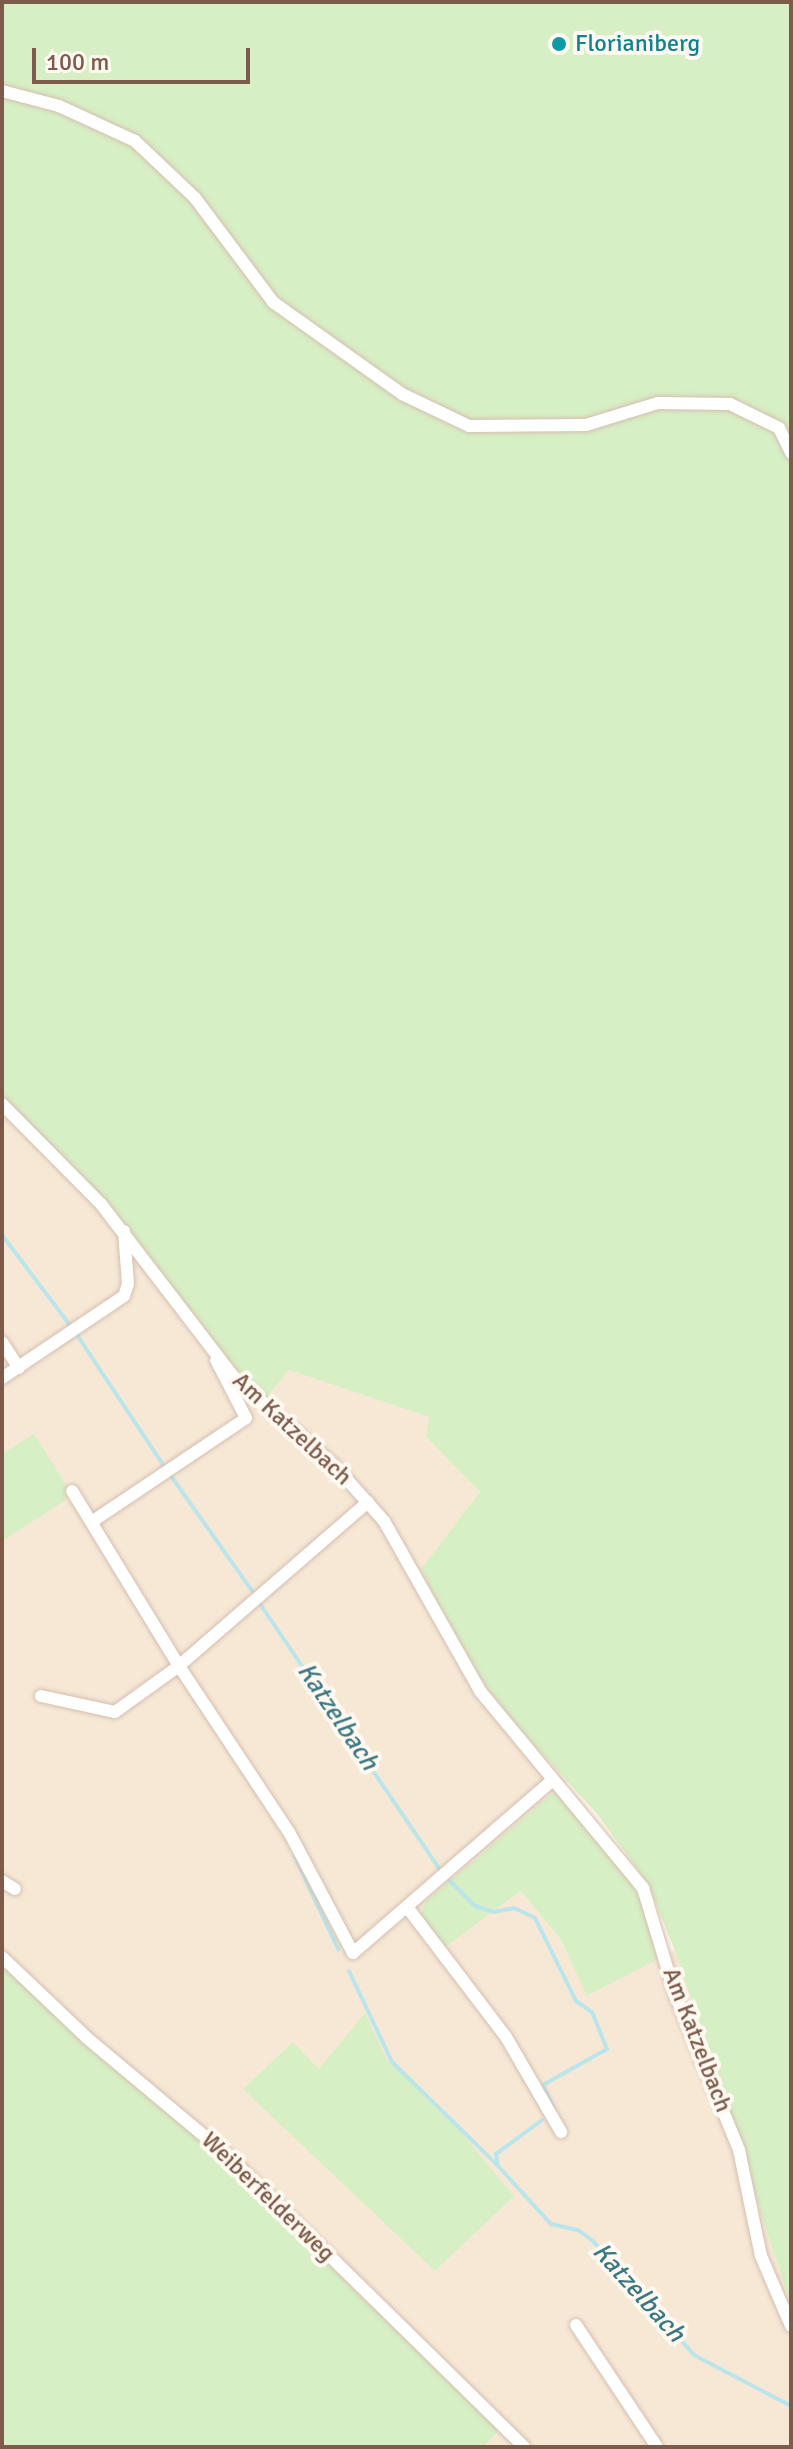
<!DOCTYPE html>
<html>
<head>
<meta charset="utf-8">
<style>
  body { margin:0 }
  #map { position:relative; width:793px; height:2449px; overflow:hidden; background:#fef6e9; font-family:Signika,sans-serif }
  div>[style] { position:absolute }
  .residential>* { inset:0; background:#f7e8d6 }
  .green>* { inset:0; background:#d7efc5 }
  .stream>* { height:4px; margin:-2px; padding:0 2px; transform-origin:2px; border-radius:2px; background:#bae5eb }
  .roads { filter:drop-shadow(0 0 2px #d5bfb0) drop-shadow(0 0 2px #d5bfb0) }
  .street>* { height:12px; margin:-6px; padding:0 6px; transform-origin:6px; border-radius:6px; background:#fff }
  .dots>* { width:22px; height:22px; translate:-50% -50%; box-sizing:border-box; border:4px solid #fff9f1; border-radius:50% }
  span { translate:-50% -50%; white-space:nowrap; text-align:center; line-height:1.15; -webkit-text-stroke:8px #fff9f1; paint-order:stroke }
  .culture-label { font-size:24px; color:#0d838f }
  .left { translate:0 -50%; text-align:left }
  .street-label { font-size:24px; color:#7d5a49 }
  .water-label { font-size:26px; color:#3a7883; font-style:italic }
  .frame { position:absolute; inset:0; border:4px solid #7d5a49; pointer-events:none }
  .scale { position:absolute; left:32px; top:48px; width:218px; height:36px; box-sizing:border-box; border:4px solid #7d5a49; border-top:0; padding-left:10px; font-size:24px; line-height:28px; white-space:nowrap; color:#7d5a49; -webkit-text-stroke:6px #fff9f1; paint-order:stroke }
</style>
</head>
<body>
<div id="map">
  <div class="residential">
    <div style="clip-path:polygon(2px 1097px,105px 1201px,266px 1397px,289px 1370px,429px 1417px,426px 1437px,480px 1492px,421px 1570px,454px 1641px,508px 1716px,567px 1782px,425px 1902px,420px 1915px,445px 1946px,521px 1891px,561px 1940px,588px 1996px,675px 1950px,791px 2305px,791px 2447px,484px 2447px,501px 2428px,2px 1962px)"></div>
  </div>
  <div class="green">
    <div style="clip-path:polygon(2px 2px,791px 2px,791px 2305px,675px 1951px,648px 1884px,598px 1815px,508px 1716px,454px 1641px,421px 1569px,480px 1492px,426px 1437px,429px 1417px,289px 1370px,266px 1398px,225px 1357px,105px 1201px,2px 1097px)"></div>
    <div style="clip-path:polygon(34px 1434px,66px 1485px,66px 1500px,2px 1541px,2px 1454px)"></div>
    <div style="clip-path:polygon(556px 1790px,628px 1876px,668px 1954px,587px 1996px,561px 1940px,521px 1891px,445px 1947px,420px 1915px,425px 1902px)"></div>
    <div style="clip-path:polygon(2px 1962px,249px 2181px,501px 2428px,484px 2447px,2px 2447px)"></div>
    <div style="clip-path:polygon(365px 2013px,387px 2060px,449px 2118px,514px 2196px,435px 2271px,243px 2089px,293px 2042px,319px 2069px)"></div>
  </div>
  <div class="stream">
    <div style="left:2px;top:1235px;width:116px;rotate:53deg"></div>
    <div style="left:77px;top:1335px;width:157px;rotate:56.4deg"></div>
    <div style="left:171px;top:1476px;width:141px;rotate:54.8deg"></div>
    <div style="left:260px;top:1604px;width:323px;rotate:55.9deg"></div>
    <div style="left:295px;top:1857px;width:102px;rotate:64.9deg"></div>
    <div style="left:450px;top:1881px;width:35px;rotate:45deg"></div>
    <div style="left:475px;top:1906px;width:20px;rotate:18deg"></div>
    <div style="left:494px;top:1912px;width:20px;rotate:-11deg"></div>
    <div style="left:514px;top:1908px;width:23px;rotate:25deg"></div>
    <div style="left:535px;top:1918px;width:93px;rotate:63.7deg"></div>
    <div style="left:576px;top:2001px;width:19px;rotate:35deg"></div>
    <div style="left:592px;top:2012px;width:40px;rotate:68deg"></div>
    <div style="left:607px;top:2049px;width:73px;rotate:150.6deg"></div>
    <div style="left:543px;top:2085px;width:26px;rotate:65deg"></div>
    <div style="left:349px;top:1971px;width:101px;rotate:64.7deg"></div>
    <div style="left:392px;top:2062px;width:146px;rotate:44.4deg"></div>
    <div style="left:542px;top:2120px;width:57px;rotate:143.5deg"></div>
    <div style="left:496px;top:2154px;width:12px;rotate:81deg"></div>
    <div style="left:498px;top:2166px;width:79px;rotate:47.6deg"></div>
    <div style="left:551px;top:2224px;width:28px;rotate:13deg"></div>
    <div style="left:578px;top:2230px;width:17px;rotate:36deg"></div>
    <div style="left:592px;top:2240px;width:154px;rotate:48.4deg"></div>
    <div style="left:694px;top:2355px;width:110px;rotate:27.7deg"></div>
  </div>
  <div class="roads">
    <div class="street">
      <div style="left:2px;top:91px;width:59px;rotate:14.7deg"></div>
      <div style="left:59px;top:106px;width:84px;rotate:24.7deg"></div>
      <div style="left:135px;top:141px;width:83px;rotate:43.5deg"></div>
      <div style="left:195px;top:198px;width:130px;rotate:53.1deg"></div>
      <div style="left:273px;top:302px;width:158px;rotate:35.5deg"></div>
      <div style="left:402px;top:394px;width:74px;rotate:25.5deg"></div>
      <div style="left:469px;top:426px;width:117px;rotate:-0.5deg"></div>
      <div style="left:586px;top:425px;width:75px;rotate:-17deg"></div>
      <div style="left:658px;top:403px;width:72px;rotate:0.8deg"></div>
      <div style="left:730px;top:404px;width:55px;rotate:26.1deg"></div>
      <div style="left:779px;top:428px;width:28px;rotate:64deg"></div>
      <div style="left:2px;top:1104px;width:141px;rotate:45.3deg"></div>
      <div style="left:101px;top:1204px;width:215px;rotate:52.5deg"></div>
      <div style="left:232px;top:1375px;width:137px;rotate:41.5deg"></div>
      <div style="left:335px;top:1466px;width:74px;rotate:48.3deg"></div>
      <div style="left:384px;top:1521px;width:195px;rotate:60.5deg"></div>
      <div style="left:480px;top:1691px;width:256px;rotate:50.4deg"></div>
      <div style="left:643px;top:1888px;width:114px;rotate:73.2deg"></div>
      <div style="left:676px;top:1997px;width:165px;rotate:67.6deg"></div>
      <div style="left:739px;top:2150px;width:108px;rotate:78.3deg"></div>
      <div style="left:761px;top:2256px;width:76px;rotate:66.8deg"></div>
      <div style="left:2px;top:1342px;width:31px;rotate:57deg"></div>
      <div style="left:2px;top:1378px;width:147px;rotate:-33.9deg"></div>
      <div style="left:124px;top:1296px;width:13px;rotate:-72deg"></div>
      <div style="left:128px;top:1284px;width:53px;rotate:-94.3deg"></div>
      <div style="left:368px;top:1502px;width:250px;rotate:139.1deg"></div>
      <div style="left:179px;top:1666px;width:199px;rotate:56.5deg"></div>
      <div style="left:289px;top:1832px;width:137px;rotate:62.1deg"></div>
      <div style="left:353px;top:1953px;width:264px;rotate:-40.9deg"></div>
      <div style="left:93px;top:1521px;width:184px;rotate:-33.9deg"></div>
      <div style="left:246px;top:1418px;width:65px;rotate:-117.3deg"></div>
      <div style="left:41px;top:1696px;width:76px;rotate:12.2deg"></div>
      <div style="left:115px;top:1712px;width:79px;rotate:-35.7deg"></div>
      <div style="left:179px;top:1666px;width:205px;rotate:-121.4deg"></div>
      <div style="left:2px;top:1881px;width:15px;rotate:32deg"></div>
      <div style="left:407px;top:1907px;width:163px;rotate:52.7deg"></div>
      <div style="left:506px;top:2037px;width:110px;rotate:59.9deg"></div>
      <div style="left:2px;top:1957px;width:117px;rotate:43.6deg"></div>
      <div style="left:87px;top:2038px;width:184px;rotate:39.9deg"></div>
      <div style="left:228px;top:2156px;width:415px;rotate:44.5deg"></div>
      <div style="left:576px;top:2325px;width:146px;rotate:56.4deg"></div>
    </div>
  </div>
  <div class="dots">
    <div style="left:559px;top:44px;background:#0f9aa8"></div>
  </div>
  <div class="culture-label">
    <span class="left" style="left:575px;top:44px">Florianiberg</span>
  </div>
  <div class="street-label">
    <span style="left:292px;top:1429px;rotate:43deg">Am Katzelbach</span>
    <span style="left:697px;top:2040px;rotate:69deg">Am Katzelbach</span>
    <span style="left:268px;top:2197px;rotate:44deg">Weiberfelderweg</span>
  </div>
  <div class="water-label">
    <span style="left:337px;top:1717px;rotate:56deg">Katzelbach</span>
    <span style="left:638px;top:2293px;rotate:48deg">Katzelbach</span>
  </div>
  <div class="frame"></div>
  <div class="scale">100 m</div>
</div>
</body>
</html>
